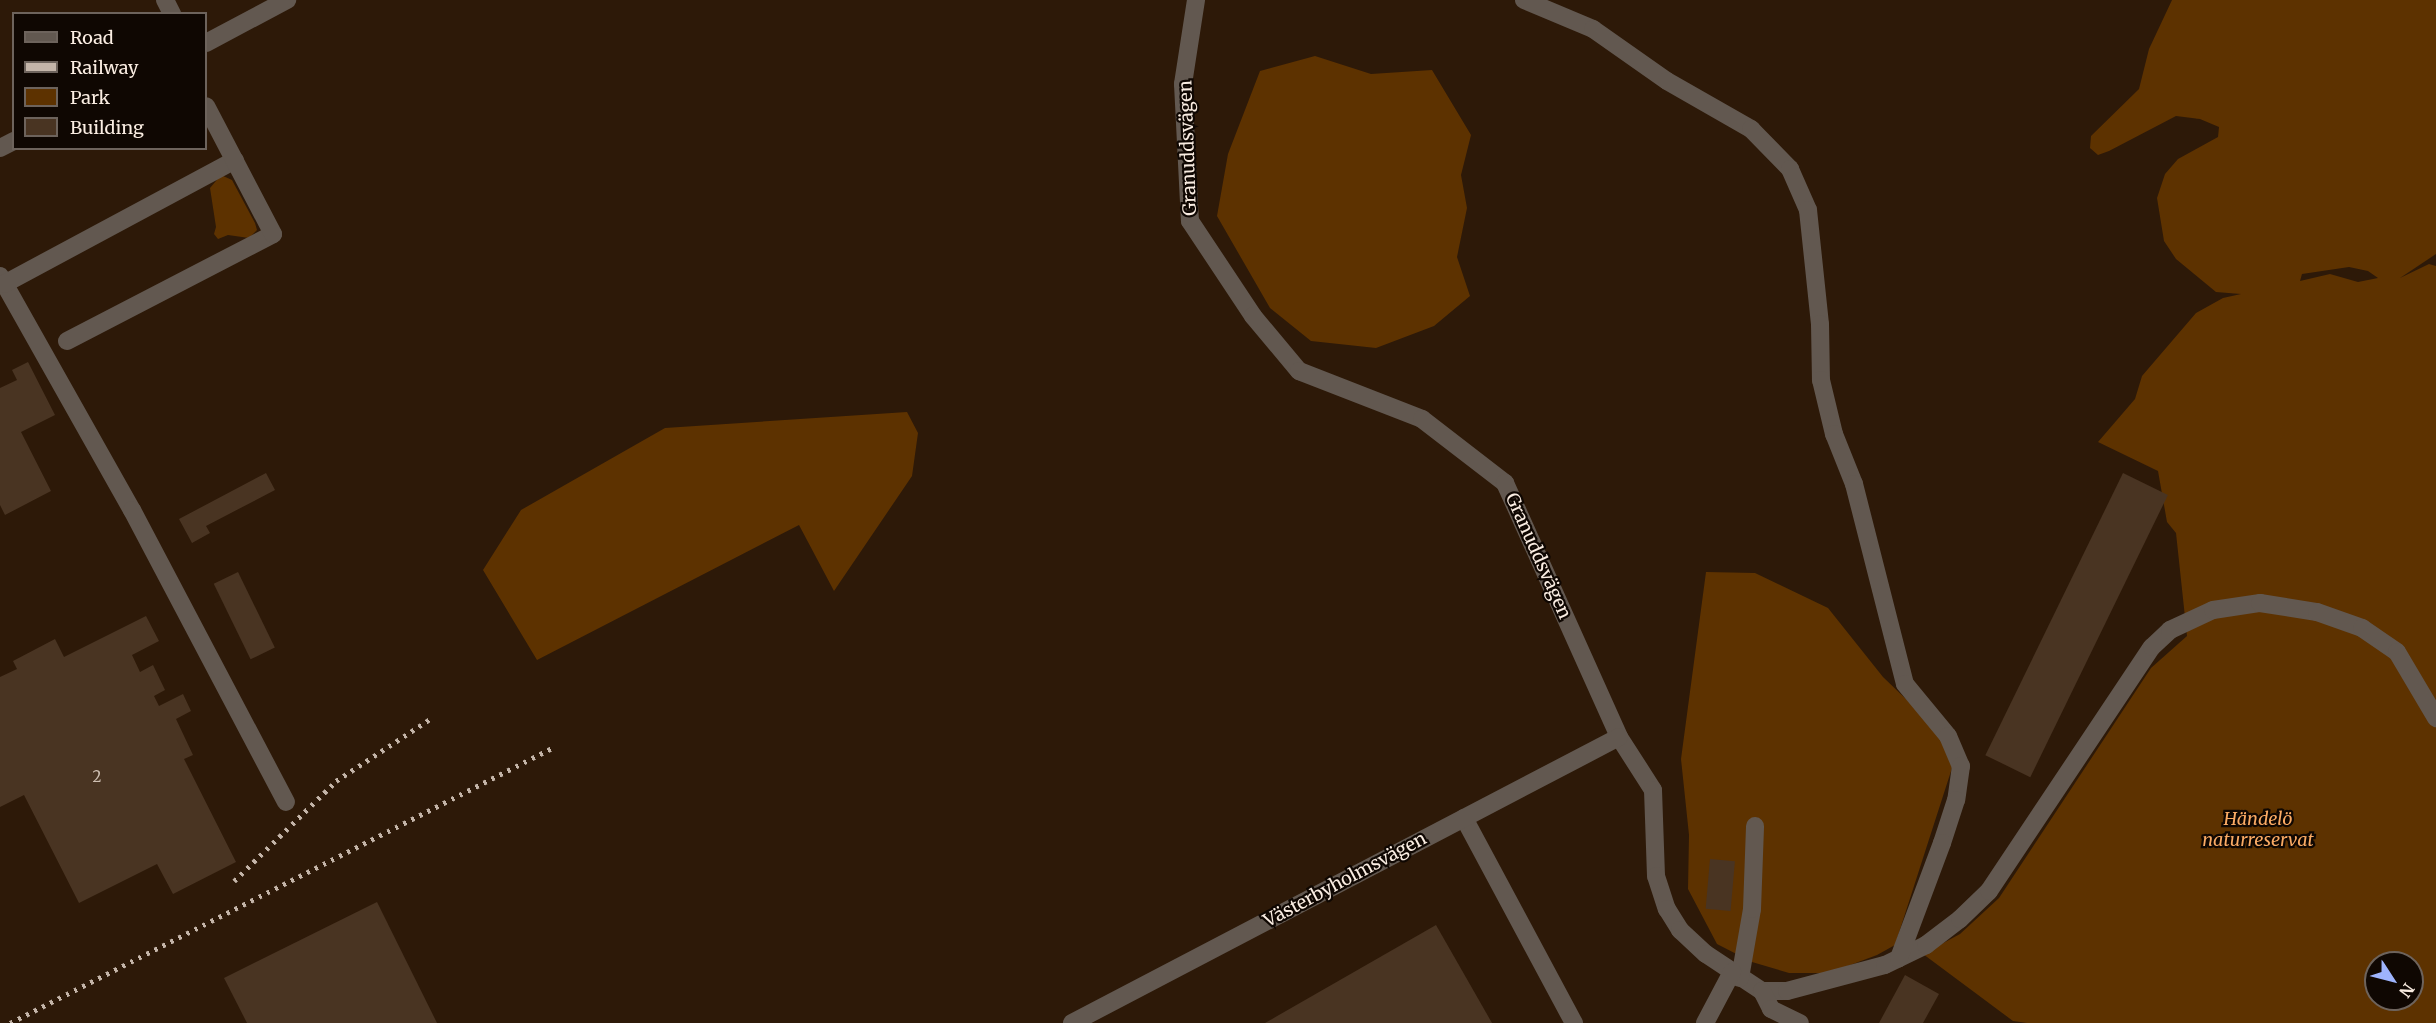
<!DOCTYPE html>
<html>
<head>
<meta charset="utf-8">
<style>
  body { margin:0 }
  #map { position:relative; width:2436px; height:1023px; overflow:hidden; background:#2d1908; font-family:Merriweather,serif }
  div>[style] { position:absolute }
  .green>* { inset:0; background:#5d3200 }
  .building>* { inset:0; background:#493422; transform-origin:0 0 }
  .minor>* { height:18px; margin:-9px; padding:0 9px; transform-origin:9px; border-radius:9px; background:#625850 }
  .rail>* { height:4.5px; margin-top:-2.25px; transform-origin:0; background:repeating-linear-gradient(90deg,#c4b5a9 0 3px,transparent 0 9px) }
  span { translate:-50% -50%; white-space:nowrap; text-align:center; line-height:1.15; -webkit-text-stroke:4.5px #0f0702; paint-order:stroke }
  .number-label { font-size:15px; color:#cebfb2 }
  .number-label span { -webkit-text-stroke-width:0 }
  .street-label { font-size:18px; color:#faede2 }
  .park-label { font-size:18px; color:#fbab64; font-style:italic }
  .legend { position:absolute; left:12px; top:12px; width:195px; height:138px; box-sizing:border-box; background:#0f0702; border:2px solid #6d635c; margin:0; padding:8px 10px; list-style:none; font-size:18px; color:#faede2 }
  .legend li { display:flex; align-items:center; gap:12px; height:30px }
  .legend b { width:30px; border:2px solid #6d635c }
  .north { position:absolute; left:2364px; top:951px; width:60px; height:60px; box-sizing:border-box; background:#0f0702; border:2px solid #6d635c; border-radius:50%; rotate:126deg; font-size:16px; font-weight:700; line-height:24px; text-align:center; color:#faede2 }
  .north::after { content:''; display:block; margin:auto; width:21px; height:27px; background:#9eb4fd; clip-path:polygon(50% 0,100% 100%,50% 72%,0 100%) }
</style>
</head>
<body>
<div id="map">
  <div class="green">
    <div style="clip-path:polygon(evenodd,2172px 0,2436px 0,2436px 254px,2400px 278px,2429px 264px,2436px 266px,2436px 1023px,2027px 1023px,2013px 1021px,1923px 954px,1960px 934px,1999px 898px,2151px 668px,2187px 636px,2176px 533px,2167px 522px,2158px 471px,2098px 442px,2135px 399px,2142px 376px,2196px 313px,2223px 298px,2241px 294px,2216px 292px,2176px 259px,2164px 241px,2157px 198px,2165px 174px,2178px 159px,2218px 137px,2219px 127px,2200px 119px,2176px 116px,2109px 151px,2098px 155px,2090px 148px,2091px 136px,2139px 89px,2149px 49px,2172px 0,2349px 267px,2368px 271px,2378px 278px,2358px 282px,2330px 274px,2300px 281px,2302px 274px,2349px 267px,2172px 0,2376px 963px,2412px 963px,2412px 999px,2376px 999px,2376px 963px)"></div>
    <div style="clip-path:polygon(1315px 56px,1371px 74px,1432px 70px,1471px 135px,1461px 175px,1467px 208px,1457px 257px,1470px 296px,1434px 326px,1376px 348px,1311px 341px,1270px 308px,1217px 216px,1228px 154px,1260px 71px)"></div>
    <div style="clip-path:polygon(221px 175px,232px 180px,255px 223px,257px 230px,249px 238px,228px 235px,218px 239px,214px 234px,216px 227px,210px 188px)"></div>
    <div style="clip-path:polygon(907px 412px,918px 433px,912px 476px,834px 591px,799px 525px,537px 660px,483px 570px,521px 510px,665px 428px)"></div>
    <div style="clip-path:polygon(1706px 572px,1755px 573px,1828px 608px,1883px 677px,1935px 727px,1953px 765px,1895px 945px,1877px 955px,1829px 973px,1789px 973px,1752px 962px,1717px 944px,1688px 889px,1689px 835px,1681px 759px)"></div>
  </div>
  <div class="building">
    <div style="clip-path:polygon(28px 362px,55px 415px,21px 432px,51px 491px,5px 515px,0 505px,0 388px,17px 380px,12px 370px)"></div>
    <div style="clip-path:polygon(266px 473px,275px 490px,206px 526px,210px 533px,192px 543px,179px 519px)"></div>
    <div style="left:2123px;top:473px;width:50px;height:314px;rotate:26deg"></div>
    <div style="left:238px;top:572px;width:84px;height:27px;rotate:64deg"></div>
    <div style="clip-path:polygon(146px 616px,159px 641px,132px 655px,140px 672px,153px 665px,165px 690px,154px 696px,159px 706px,183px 694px,191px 711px,176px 719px,193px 755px,184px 759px,236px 862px,173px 894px,157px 864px,79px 903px,24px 795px,0 807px,0 677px,17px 669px,13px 661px,55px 639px,64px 657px)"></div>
    <div style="left:1710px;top:859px;width:25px;height:50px;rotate:5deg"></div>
    <div style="clip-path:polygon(377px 902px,437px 1023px,247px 1023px,224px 978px)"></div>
    <div style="clip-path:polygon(1436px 925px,1492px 1023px,1265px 1023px)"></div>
    <div style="clip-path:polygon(1905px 975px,1939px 994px,1923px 1023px,1879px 1023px)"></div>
  </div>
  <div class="minor">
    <div style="left:165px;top:0;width:16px;rotate:63deg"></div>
    <div style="left:1196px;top:0;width:85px;rotate:98.8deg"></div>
    <div style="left:1183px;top:84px;width:137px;rotate:87.1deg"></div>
    <div style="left:1190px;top:221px;width:114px;rotate:56.4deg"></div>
    <div style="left:1253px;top:316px;width:72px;rotate:50.1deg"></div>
    <div style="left:1299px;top:371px;width:132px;rotate:21.3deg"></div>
    <div style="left:1422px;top:419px;width:105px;rotate:37.6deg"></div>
    <div style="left:1505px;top:483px;width:278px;rotate:65.8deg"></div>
    <div style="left:1619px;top:737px;width:63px;rotate:57.3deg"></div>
    <div style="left:1653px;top:790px;width:86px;rotate:88deg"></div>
    <div style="left:1656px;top:876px;width:35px;rotate:72deg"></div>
    <div style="left:1667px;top:909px;width:25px;rotate:58deg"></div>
    <div style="left:1680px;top:930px;width:35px;rotate:43deg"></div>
    <div style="left:1706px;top:954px;width:67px;rotate:33.5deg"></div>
    <div style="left:1762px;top:991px;width:25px"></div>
    <div style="left:1787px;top:991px;width:101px;rotate:-14.9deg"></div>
    <div style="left:1885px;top:965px;width:46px;rotate:-26deg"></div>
    <div style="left:1926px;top:945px;width:43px;rotate:-37.4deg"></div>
    <div style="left:1960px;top:919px;width:40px;rotate:-44deg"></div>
    <div style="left:1989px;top:891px;width:293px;rotate:-56.3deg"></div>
    <div style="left:2152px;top:647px;width:25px;rotate:-43deg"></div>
    <div style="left:2170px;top:630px;width:47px;rotate:-24.9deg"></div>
    <div style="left:2213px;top:610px;width:48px;rotate:-8.5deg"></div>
    <div style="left:2260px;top:603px;width:58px;rotate:9deg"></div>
    <div style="left:2317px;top:612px;width:48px;rotate:19.6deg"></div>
    <div style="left:2362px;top:628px;width:42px;rotate:34.4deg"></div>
    <div style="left:2397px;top:652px;width:77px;rotate:59.4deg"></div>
    <div style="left:1524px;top:0;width:75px;rotate:22.8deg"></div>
    <div style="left:1593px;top:29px;width:90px;rotate:35.1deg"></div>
    <div style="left:1667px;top:81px;width:97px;rotate:29.7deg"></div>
    <div style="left:1751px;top:129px;width:56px;rotate:45.7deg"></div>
    <div style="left:1790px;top:169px;width:45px;rotate:66.3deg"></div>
    <div style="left:1808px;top:210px;width:115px;rotate:84deg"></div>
    <div style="left:1820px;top:324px;width:56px;rotate:89deg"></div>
    <div style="left:1821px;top:380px;width:56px;rotate:76.5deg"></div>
    <div style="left:1834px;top:434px;width:54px;rotate:68.2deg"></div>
    <div style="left:1854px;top:484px;width:206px;rotate:75.7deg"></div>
    <div style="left:1905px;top:684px;width:67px;rotate:50.4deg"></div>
    <div style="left:1948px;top:736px;width:33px;rotate:67deg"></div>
    <div style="left:1961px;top:766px;width:34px;rotate:98deg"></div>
    <div style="left:1956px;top:800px;width:45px;rotate:108deg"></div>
    <div style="left:1942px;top:843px;width:123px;rotate:110.5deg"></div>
    <div style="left:206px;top:43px;width:92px;rotate:-28deg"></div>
    <div style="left:0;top:148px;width:16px;rotate:-27deg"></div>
    <div style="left:0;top:276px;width:269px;rotate:60.6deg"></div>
    <div style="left:132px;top:510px;width:330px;rotate:62.2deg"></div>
    <div style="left:4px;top:284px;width:262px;rotate:-28.2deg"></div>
    <div style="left:67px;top:341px;width:232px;rotate:-27.4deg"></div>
    <div style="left:273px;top:234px;width:144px;rotate:-117.6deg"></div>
    <div style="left:1464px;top:818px;width:233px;rotate:61.8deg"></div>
    <div style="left:1740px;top:978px;width:70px;rotate:-80.1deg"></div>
    <div style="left:1752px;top:909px;width:83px;rotate:-87.9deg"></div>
    <div style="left:1762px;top:991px;width:20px;rotate:63deg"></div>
    <div style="left:1771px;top:1009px;width:32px;rotate:26deg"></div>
    <div style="left:1072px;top:1023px;width:617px;rotate:-27.6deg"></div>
    <div style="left:1705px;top:1023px;width:58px;rotate:-62.1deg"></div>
  </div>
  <div class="rail">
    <div style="left:234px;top:881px;width:143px;rotate:-44.4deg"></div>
    <div style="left:336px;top:781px;width:113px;rotate:-33.4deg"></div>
    <div style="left:10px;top:1023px;width:610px;rotate:-26.9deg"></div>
  </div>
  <div class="number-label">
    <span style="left:97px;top:777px">2</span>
  </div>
  <div class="street-label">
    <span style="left:1188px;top:148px;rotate:-92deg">Granuddsvägen</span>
    <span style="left:1538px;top:556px;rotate:66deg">Granuddsvägen</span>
    <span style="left:1345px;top:880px;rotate:-28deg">Västerbyholmsvägen</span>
  </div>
  <div class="park-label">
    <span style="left:2258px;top:830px">Händelö<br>naturreservat</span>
  </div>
  <ul class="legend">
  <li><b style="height:8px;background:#625850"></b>Road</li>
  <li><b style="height:8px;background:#c4b5a9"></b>Railway</li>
  <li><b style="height:16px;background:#5d3200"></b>Park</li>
  <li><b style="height:16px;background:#493422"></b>Building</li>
  </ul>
  <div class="north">N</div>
</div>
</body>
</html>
